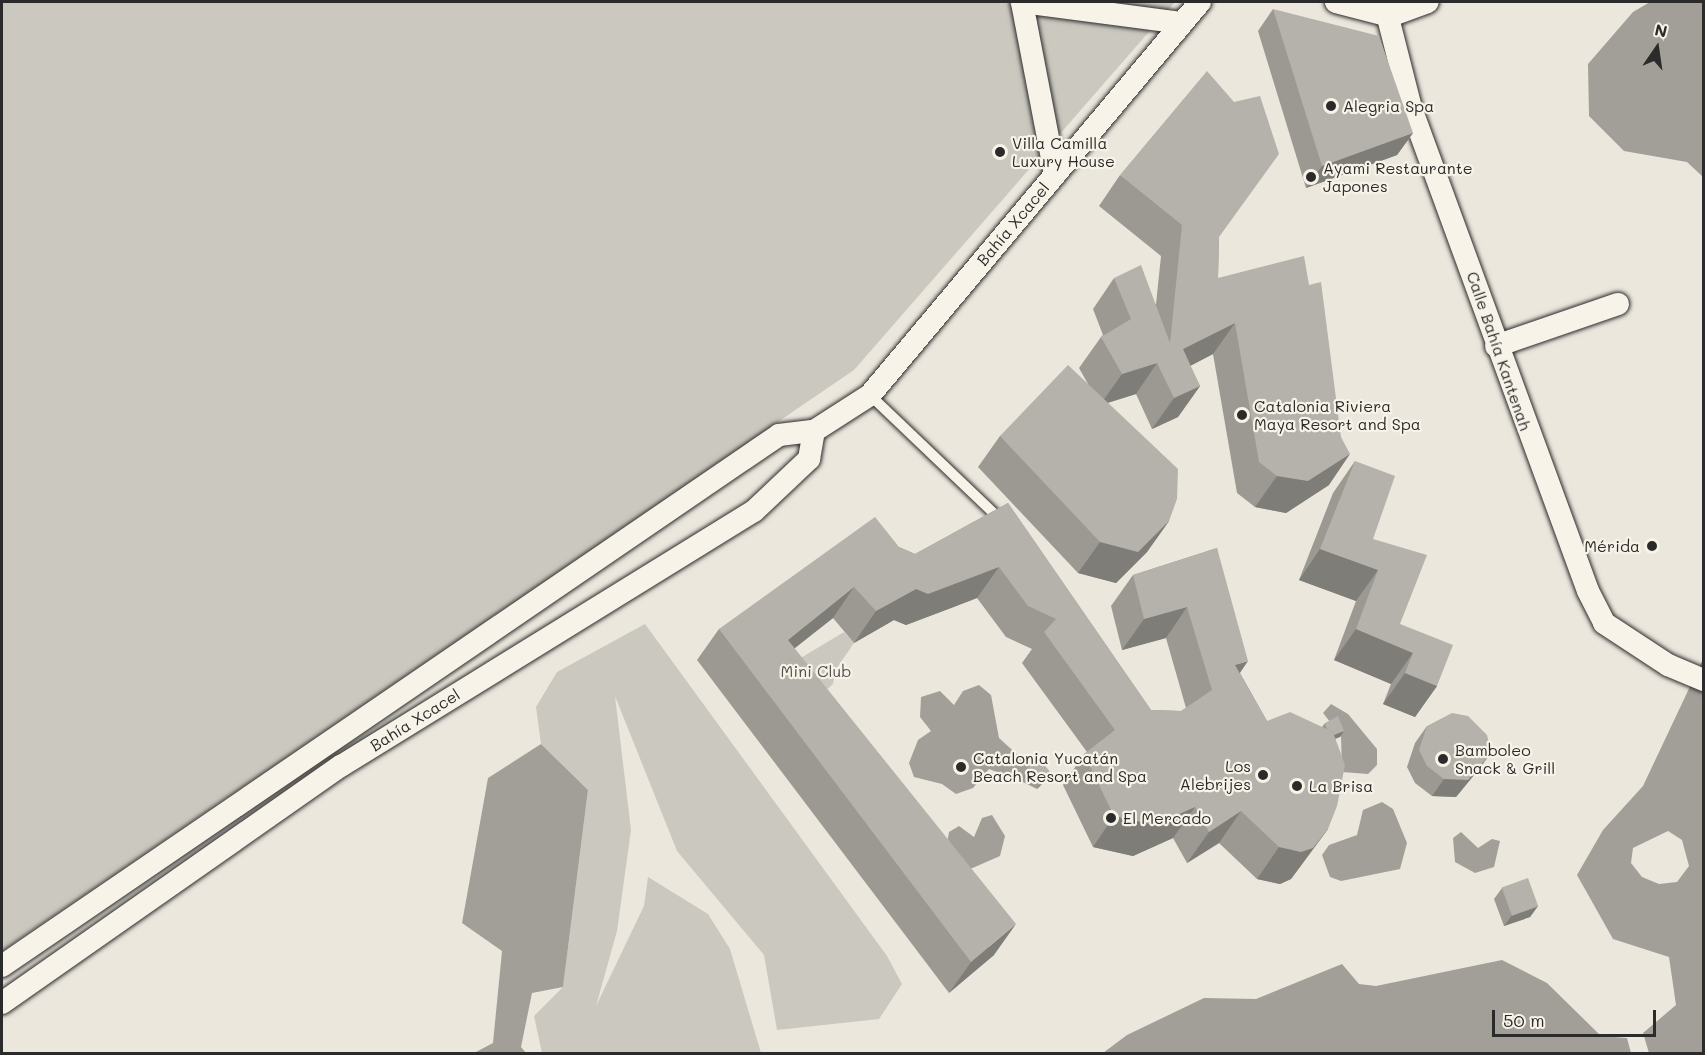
<!DOCTYPE html>
<html>
<head>
<meta charset="utf-8">
<style>
  body { margin:0 }
  #map { position:relative; width:1705px; height:1055px; overflow:hidden; background:#ebe7dd; font-family:Mali,sans-serif }
  div>[style] { position:absolute }
  .green>* { inset:0; background:#cbc8bf }
  .water>* { inset:0; background:#a29f98 }
  .roads { filter:drop-shadow(0 0 2px #2b2b2b) drop-shadow(0 0 2px #2b2b2b) }
  .service>* { height:10px; margin:-5px; padding:0 5px; transform-origin:5px; border-radius:5px; background:#f7f3e8 }
  .minor>* { height:22px; margin:-11px; padding:0 11px; transform-origin:11px; border-radius:11px; background:#f7f3e8 }
  .wall>* { inset:0; background:#9c9993 }
  .shaded-wall>* { inset:0; background:#7f7d78 }
  .building>* { inset:0; background:#b5b2ab; transform-origin:0 0 }
  .dots>* { width:16px; height:16px; translate:-50% -50%; box-sizing:border-box; border:3px solid #f7f3e8; border-radius:50% }
  span { translate:-50% -50%; white-space:nowrap; text-align:center; line-height:1.15; -webkit-text-stroke:4.5px #f7f3e8; paint-order:stroke }
  .poi-label { font-size:16px; color:#2b2b2b }
  .left { translate:0 -50%; text-align:left }
  .right { translate:-100% -50%; text-align:right }
  .street-label { font-size:16px; color:#2b2b2b }
  .park-label { font-size:16px; color:#535250 }
  .frame { position:absolute; inset:0; border:3px solid #2b2b2b; pointer-events:none }
  .north { position:absolute; left:1627px; top:18px; width:60px; height:60px; -webkit-text-stroke:4px #f7f3e8; paint-order:stroke; rotate:13deg; font-size:16px; font-weight:700; line-height:24px; text-align:center; color:#2b2b2b }
  .north::after { content:''; display:block; margin:auto; width:21px; height:27px; background:#2b2b2b; clip-path:polygon(50% 0,100% 100%,50% 72%,0 100%) }
  .scale { position:absolute; left:1492px; top:1010px; width:164px; height:27px; box-sizing:border-box; border:3px solid #2b2b2b; border-top:0; padding-left:8px; font-size:18px; line-height:21px; white-space:nowrap; color:#2b2b2b; -webkit-text-stroke:4px #f7f3e8; paint-order:stroke }
</style>
</head>
<body>
<div id="map">
  <div class="green">
    <div style="clip-path:polygon(2px 2px,1175px 2px,854px 370px,2px 951px)"></div>
    <div style="clip-path:polygon(645px 624px,887px 956px,902px 984px,879px 1019px,777px 1030px,764px 955px,677px 851px,615px 696px,631px 830px,617px 931px,596px 1006px,644px 906px,648px 877px,708px 914px,730px 949px,761px 1053px,542px 1053px,534px 1016px,563px 987px,588px 790px,541px 744px,536px 707px,557px 672px)"></div>
    <div style="clip-path:polygon(844px 632px,854px 643px,836px 669px,833px 684px,820px 696px,799px 659px)"></div>
  </div>
  <div class="water">
    <div style="clip-path:polygon(1650px 2px,1703px 2px,1703px 177px,1687px 162px,1624px 151px,1589px 116px,1588px 64px,1633px 12px)"></div>
    <div style="clip-path:polygon(evenodd,1703px 659px,1703px 1053px,1649px 1053px,1643px 1033px,1676px 1005px,1669px 957px,1613px 939px,1577px 875px,1603px 830px,1643px 786px,1703px 659px,1668px 831px,1682px 840px,1689px 866px,1677px 882px,1659px 884px,1642px 877px,1631px 863px,1633px 848px,1668px 831px)"></div>
    <div style="clip-path:polygon(979px 685px,991px 695px,999px 738px,1030px 766px,1021px 781px,989px 769px,973px 788px,956px 794px,942px 784px,914px 777px,909px 763px,918px 740px,931px 731px,920px 717px,921px 697px,940px 691px,954px 705px,963px 691px)"></div>
    <div style="clip-path:polygon(1331px 704px,1348px 714px,1377px 749px,1377px 765px,1368px 774px,1342px 772px,1341px 736px,1323px 713px)"></div>
    <div style="clip-path:polygon(541px 744px,588px 790px,563px 987px,532px 993px,521px 1047px,526px 1053px,474px 1053px,493px 1043px,502px 951px,462px 923px,488px 778px)"></div>
    <div style="clip-path:polygon(1382px 802px,1393px 809px,1407px 843px,1400px 869px,1341px 881px,1330px 877px,1322px 855px,1329px 845px,1357px 835px,1363px 810px)"></div>
    <div style="clip-path:polygon(992px 815px,1005px 836px,1000px 856px,968px 870px,947px 843px,949px 832px,959px 826px,974px 837px,982px 818px)"></div>
    <div style="clip-path:polygon(1461px 832px,1478px 848px,1492px 839px,1500px 841px,1494px 867px,1475px 873px,1455px 862px,1453px 838px)"></div>
    <div style="clip-path:polygon(1502px 960px,1547px 983px,1601px 1036px,1627px 1038px,1631px 1053px,1103px 1053px,1127px 1035px,1204px 998px,1256px 999px,1342px 964px,1359px 984px,1376px 986px)"></div>
  </div>
  <div class="roads">
    <div class="service">
      <div style="left:870px;top:395px;width:182px;rotate:43.7deg"></div>
    </div>
    <div class="minor">
      <div style="left:1336px;top:2px;width:56px;rotate:14.5deg"></div>
      <div style="left:1390px;top:16px;width:40px;rotate:-20.2deg"></div>
      <div style="left:1384px;top:2px;width:109px;rotate:75.7deg"></div>
      <div style="left:1411px;top:108px;width:514px;rotate:69.87deg"></div>
      <div style="left:1588px;top:591px;width:36px;rotate:63deg"></div>
      <div style="left:1604px;top:623px;width:77px;rotate:33.3deg"></div>
      <div style="left:1668px;top:665px;width:39px;rotate:23deg"></div>
      <div style="left:1055px;top:174px;width:175px;rotate:-100.9deg"></div>
      <div style="left:1022px;top:2px;width:161px;rotate:7.5deg"></div>
      <div style="left:1496px;top:346px;width:129px;rotate:-19deg"></div>
      <div style="left:2px;top:966px;width:941px;rotate:-34.35deg"></div>
      <div style="left:779px;top:435px;width:35px;rotate:-7deg"></div>
      <div style="left:814px;top:431px;width:67px;rotate:-32.7deg"></div>
      <div style="left:870px;top:395px;width:513px;rotate:-49.98deg"></div>
      <div style="left:2px;top:1003px;width:414px;rotate:-35deg"></div>
      <div style="left:341px;top:766px;width:485px;rotate:-31.7deg"></div>
      <div style="left:754px;top:511px;width:76px;rotate:-43.4deg"></div>
      <div style="left:809px;top:459px;width:28px;rotate:-80deg"></div>
    </div>
  </div>
  <div class="wall">
    <div style="clip-path:polygon(1273px 9px,1413px 133px,1397px 155px,1306px 188px,1258px 31px)"></div>
    <div style="clip-path:polygon(1120px 175px,1219px 238px,1218px 278px,1329px 485px,1286px 513px,1255px 507px,1237px 493px,1213px 354px,1190px 366px,1200px 386px,1178px 417px,1152px 429px,1136px 394px,1108px 403px,1169px 521px,1147px 552px,1116px 583px,1078px 573px,978px 467px,1000px 436px,1088px 384px,1079px 368px,1101px 337px,1103px 335px,1093px 309px,1114px 278px,1156px 304px,1161px 256px,1099px 206px)"></div>
    <div style="clip-path:polygon(1355px 461px,1373px 539px,1400px 624px,1437px 686px,1415px 717px,1383px 704px,1391px 684px,1334px 660px,1356px 601px,1299px 580px,1333px 493px)"></div>
    <div style="clip-path:polygon(1008px 503px,1151px 710px,1181px 711px,1186px 708px,1166px 638px,1122px 650px,1111px 606px,1133px 575px,1217px 548px,1240px 673px,1267px 721px,1322px 727px,1325px 723px,1344px 731px,1340px 737px,1335px 739px,1328px 829px,1291px 879px,1280px 884px,1257px 879px,1219px 843px,1187px 863px,1173px 838px,1133px 856px,1093px 847px,1063px 785px,1084px 754px,1087px 752px,1022px 663px,1032px 649px,1006px 637px,977px 598px,906px 625px,894px 620px,854px 643px,833px 618px,794px 648px,994px 955px,949px 993px,697px 660px,719px 629px,899px 547px,915px 554px)"></div>
    <div style="clip-path:polygon(1427px 726px,1479px 769px,1456px 797px,1432px 796px,1415px 783px,1407px 767px,1415px 743px)"></div>
    <div style="clip-path:polygon(1031px 761px,1051px 773px,1047px 779px,1037px 789px,1021px 781px,1027px 767px)"></div>
    <div style="clip-path:polygon(1502px 888px,1538px 906px,1530px 917px,1504px 926px,1494px 899px)"></div>
  </div>
  <div class="shaded-wall">
    <div style="clip-path:polygon(1413px 133px,1397px 155px,1306px 188px,1322px 166px)"></div>
    <div style="clip-path:polygon(1235px 323px,1213px 354px,1165px 379px,1183px 349px)"></div>
    <div style="clip-path:polygon(1157px 363px,1136px 394px,1100px 405px,1122px 374px)"></div>
    <div style="clip-path:polygon(1200px 386px,1178px 417px,1152px 429px,1174px 398px)"></div>
    <div style="clip-path:polygon(1350px 454px,1329px 485px,1286px 513px,1255px 507px,1277px 476px)"></div>
    <div style="clip-path:polygon(1169px 521px,1147px 552px,1116px 583px,1078px 573px,1100px 542px)"></div>
    <div style="clip-path:polygon(1320px 549px,1378px 570px,1356px 601px,1299px 580px)"></div>
    <div style="clip-path:polygon(999px 567px,977px 598px,906px 625px,894px 620px,854px 643px,876px 611px,916px 589px)"></div>
    <div style="clip-path:polygon(854px 587px,833px 618px,766px 671px,788px 640px)"></div>
    <div style="clip-path:polygon(1187px 607px,1166px 638px,1122px 650px,1144px 619px)"></div>
    <div style="clip-path:polygon(1356px 629px,1413px 653px,1391px 684px,1334px 660px)"></div>
    <div style="clip-path:polygon(1248px 661px,1227px 692px,1235px 665px)"></div>
    <div style="clip-path:polygon(1405px 673px,1437px 686px,1415px 717px,1383px 704px)"></div>
    <div style="clip-path:polygon(1344px 731px,1340px 737px,1325px 742px,1329px 736px)"></div>
    <div style="clip-path:polygon(1491px 753px,1479px 769px,1456px 797px,1432px 796px,1444px 779px)"></div>
    <div style="clip-path:polygon(1051px 773px,1047px 779px,1037px 789px,1041px 783px)"></div>
    <div style="clip-path:polygon(1195px 807px,1173px 838px,1133px 856px,1093px 847px,1114px 816px)"></div>
    <div style="clip-path:polygon(1241px 811px,1219px 843px,1187px 863px,1209px 832px)"></div>
    <div style="clip-path:polygon(1328px 829px,1291px 879px,1280px 884px,1257px 879px,1279px 847px)"></div>
    <div style="clip-path:polygon(1538px 906px,1530px 917px,1504px 926px,1512px 915px)"></div>
    <div style="clip-path:polygon(1016px 924px,994px 955px,949px 993px,971px 962px)"></div>
  </div>
  <div class="building">
    <div style="clip-path:polygon(1273px 9px,1379px 36px,1413px 133px,1322px 166px)"></div>
    <div style="clip-path:polygon(1207px 71px,1234px 102px,1260px 96px,1279px 154px,1219px 237px,1218px 278px,1304px 256px,1309px 285px,1321px 282px,1341px 437px,1350px 454px,1308px 481px,1277px 476px,1259px 462px,1235px 323px,1183px 349px,1200px 386px,1174px 398px,1157px 363px,1122px 374px,1101px 337px,1131px 319px,1114px 278px,1141px 265px,1170px 343px,1182px 225px,1120px 175px)"></div>
    <div style="clip-path:polygon(1068px 365px,1178px 469px,1177px 499px,1169px 521px,1138px 552px,1100px 542px,1000px 436px)"></div>
    <div style="clip-path:polygon(1355px 461px,1395px 476px,1373px 539px,1427px 555px,1400px 624px,1453px 645px,1437px 686px,1405px 673px,1413px 653px,1356px 629px,1378px 570px,1320px 549px)"></div>
    <div style="clip-path:polygon(1008px 503px,1151px 710px,1181px 711px,1212px 690px,1187px 607px,1144px 619px,1133px 575px,1217px 548px,1248px 661px,1235px 665px,1267px 721px,1290px 712px,1333px 732px,1345px 765px,1337px 806px,1328px 829px,1313px 848px,1301px 852px,1279px 847px,1241px 811px,1209px 832px,1195px 807px,1155px 825px,1114px 816px,1084px 754px,1115px 730px,1044px 632px,1056px 619px,1028px 606px,999px 567px,928px 594px,916px 589px,876px 611px,854px 587px,788px 640px,1016px 924px,971px 962px,719px 629px,875px 517px,899px 547px,915px 554px)"></div>
    <div style="clip-path:polygon(1452px 713px,1468px 716px,1487px 735px,1491px 753px,1468px 780px,1444px 779px,1427px 766px,1419px 750px,1427px 726px)"></div>
    <div style="clip-path:polygon(1338px 716px,1344px 731px,1334px 735px,1333px 732px,1327px 729px,1325px 723px)"></div>
    <div style="clip-path:polygon(1031px 761px,1042px 762px,1051px 773px,1041px 783px,1025px 775px)"></div>
    <div style="left:1528px;top:878px;width:30px;height:28px;rotate:70deg"></div>
  </div>
  <div class="dots">
    <div style="left:1331px;top:106px;background:#2b2b2b"></div>
    <div style="left:1000px;top:152px;background:#2b2b2b"></div>
    <div style="left:1311px;top:177px;background:#2b2b2b"></div>
    <div style="left:1242px;top:415px;background:#2b2b2b"></div>
    <div style="left:1652px;top:546px;background:#2b2b2b"></div>
    <div style="left:1443px;top:759px;background:#2b2b2b"></div>
    <div style="left:961px;top:767px;background:#2b2b2b"></div>
    <div style="left:1263px;top:775px;background:#2b2b2b"></div>
    <div style="left:1297px;top:786px;background:#2b2b2b"></div>
    <div style="left:1111px;top:818px;background:#2b2b2b"></div>
  </div>
  <div class="poi-label">
    <span class="left" style="left:1343px;top:106px">Alegria Spa</span>
    <span class="left" style="left:1012px;top:152px">Villa Camilla<br>Luxury House</span>
    <span class="left" style="left:1323px;top:177px">Ayami Restaurante<br>Japones</span>
    <span class="left" style="left:1254px;top:415px">Catalonia Riviera<br>Maya Resort and Spa</span>
    <span class="right" style="left:1640px;top:546px">Mérida</span>
    <span class="left" style="left:1455px;top:759px">Bamboleo<br>Snack &amp; Grill</span>
    <span class="left" style="left:973px;top:767px">Catalonia Yucatán<br>Beach Resort and Spa</span>
    <span class="right" style="left:1251px;top:775px">Los<br>Alebrijes</span>
    <span class="left" style="left:1309px;top:786px">La Brisa</span>
    <span class="left" style="left:1123px;top:818px">El Mercado</span>
  </div>
  <div class="street-label">
    <span style="left:1013px;top:224px;rotate:-50deg">Bahía Xcacel</span>
    <span style="left:1499px;top:351px;rotate:71deg">Calle Bahía Kantenah</span>
    <span style="left:415px;top:720px;rotate:-32deg">Bahía Xcacel</span>
  </div>
  <div class="park-label">
    <span style="left:816px;top:671px">Mini Club</span>
  </div>
  <div class="frame"></div>
  <div class="north">N</div>
  <div class="scale">50 m</div>
</div>
</body>
</html>
